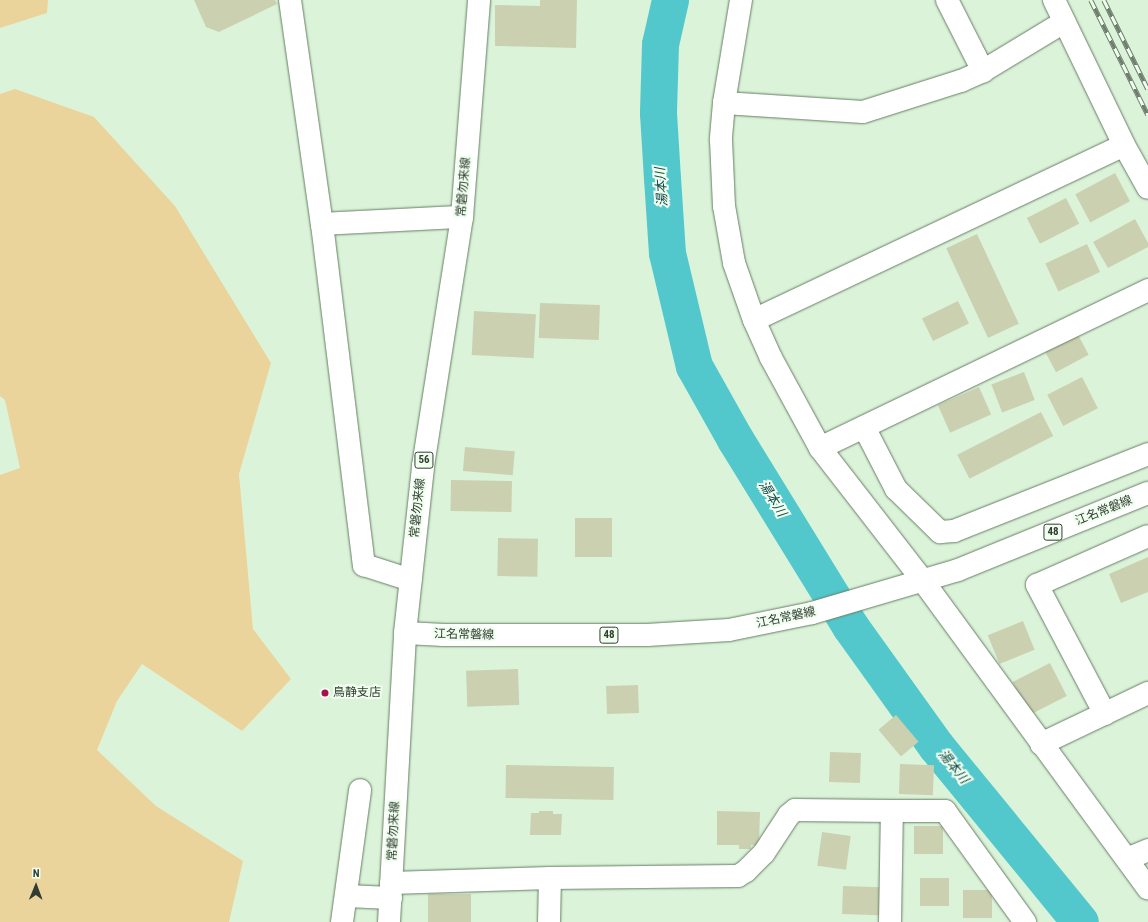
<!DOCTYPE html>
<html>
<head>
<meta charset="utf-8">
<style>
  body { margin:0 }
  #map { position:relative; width:1148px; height:922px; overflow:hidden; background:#dbf4d9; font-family:"Roboto Condensed","Noto Sans JP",sans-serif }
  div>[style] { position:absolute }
  .green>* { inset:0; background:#ebd49b }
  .river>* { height:37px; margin:-18.5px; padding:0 18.5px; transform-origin:18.5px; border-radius:18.5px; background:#53c8cc }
  .building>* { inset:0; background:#cbd1b0; transform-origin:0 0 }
  .roads { filter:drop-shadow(0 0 1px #677d65) drop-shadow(0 0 1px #677d65) }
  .minor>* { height:22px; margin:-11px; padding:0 11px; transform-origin:11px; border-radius:11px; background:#fff }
  .major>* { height:22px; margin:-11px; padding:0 11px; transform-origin:11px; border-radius:11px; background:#fff }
  .rail>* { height:4.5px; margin-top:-2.25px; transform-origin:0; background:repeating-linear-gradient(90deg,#effeee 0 9px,#6e7d6d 0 18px); box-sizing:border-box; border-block:1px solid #6e7d6d }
  .dots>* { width:11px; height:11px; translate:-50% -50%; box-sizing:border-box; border:2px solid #effeee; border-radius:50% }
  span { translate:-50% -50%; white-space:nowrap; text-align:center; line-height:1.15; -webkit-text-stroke:4px #effeee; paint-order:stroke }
  .shield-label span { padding:1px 3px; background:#effeee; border:1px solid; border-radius:3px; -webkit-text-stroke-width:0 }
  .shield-label { font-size:11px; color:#323c32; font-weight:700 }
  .street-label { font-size:12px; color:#323c32 }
  .poi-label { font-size:12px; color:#323c32 }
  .left { translate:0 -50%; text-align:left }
  .water-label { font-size:13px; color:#114648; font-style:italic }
  .north { position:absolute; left:16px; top:866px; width:40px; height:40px; -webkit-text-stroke:3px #effeee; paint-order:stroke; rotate:1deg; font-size:11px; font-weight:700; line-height:16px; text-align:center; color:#323c32 }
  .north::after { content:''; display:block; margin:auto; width:14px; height:18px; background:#323c32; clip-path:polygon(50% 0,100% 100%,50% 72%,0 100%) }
</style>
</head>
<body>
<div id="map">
  <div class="green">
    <div style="clip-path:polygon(0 0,48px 0,47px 13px,0 28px)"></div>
    <div style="clip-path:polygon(15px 89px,94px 117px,175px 206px,271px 363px,239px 474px,253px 629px,291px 679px,242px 731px,142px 664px,117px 701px,97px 750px,156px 806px,243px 861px,229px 922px,0 922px,0 475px,20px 468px,5px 400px,0 396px,0 94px)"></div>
  </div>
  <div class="river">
    <div style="left:670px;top:0;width:45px;rotate:102.8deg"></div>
    <div style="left:660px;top:44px;width:69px;rotate:91.7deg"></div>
    <div style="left:658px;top:113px;width:65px;rotate:86.5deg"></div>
    <div style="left:662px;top:178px;width:75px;rotate:86.2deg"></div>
    <div style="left:667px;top:253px;width:116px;rotate:76.6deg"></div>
    <div style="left:694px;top:366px;width:84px;rotate:60.7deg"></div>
    <div style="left:735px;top:439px;width:220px;rotate:58.4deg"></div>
    <div style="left:850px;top:626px;width:148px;rotate:54.4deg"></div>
    <div style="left:936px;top:746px;width:227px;rotate:50.7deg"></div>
  </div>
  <div class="building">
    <div style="clip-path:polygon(194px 0,275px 0,277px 4px,219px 32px,206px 27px)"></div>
    <div style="clip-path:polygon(540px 0,577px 0,576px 48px,495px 46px,495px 5px,540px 6px)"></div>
    <div style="left:1115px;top:173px;width:32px;height:45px;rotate:62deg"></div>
    <div style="left:1066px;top:198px;width:29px;height:44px;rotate:63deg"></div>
    <div style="clip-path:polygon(1135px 219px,1148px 243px,1148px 247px,1108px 268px,1093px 242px)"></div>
    <div style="left:977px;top:234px;width:99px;height:34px;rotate:65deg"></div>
    <div style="left:1087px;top:244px;width:31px;height:46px;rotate:65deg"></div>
    <div style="left:958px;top:301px;width:25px;height:40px;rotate:64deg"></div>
    <div style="left:540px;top:303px;width:60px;height:35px;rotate:2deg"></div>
    <div style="left:474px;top:311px;width:62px;height:44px;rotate:3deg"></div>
    <div style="left:1076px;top:331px;width:27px;height:37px;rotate:62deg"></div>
    <div style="left:1024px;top:372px;width:30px;height:35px;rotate:69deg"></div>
    <div style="left:1082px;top:377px;width:35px;height:39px;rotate:63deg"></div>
    <div style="left:979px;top:387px;width:30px;height:45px;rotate:66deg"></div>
    <div style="left:1041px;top:412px;width:27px;height:94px;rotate:63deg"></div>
    <div style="left:465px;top:447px;width:50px;height:24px;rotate:5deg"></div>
    <div style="left:451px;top:480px;width:61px;height:31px;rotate:1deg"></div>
    <div style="left:575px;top:518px;width:37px;height:39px"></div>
    <div style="left:498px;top:538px;width:40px;height:38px;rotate:1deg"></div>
    <div style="clip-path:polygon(1148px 557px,1148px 592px,1121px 603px,1109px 574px)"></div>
    <div style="left:1023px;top:621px;width:31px;height:38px;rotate:68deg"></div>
    <div style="left:1050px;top:663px;width:37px;height:42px;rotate:63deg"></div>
    <div style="left:518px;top:669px;width:36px;height:52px;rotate:88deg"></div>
    <div style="left:638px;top:685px;width:28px;height:32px;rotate:88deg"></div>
    <div style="left:896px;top:715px;width:35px;height:23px;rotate:50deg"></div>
    <div style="left:830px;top:752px;width:31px;height:30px;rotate:2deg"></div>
    <div style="left:900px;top:764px;width:34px;height:30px;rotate:2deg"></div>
    <div style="left:506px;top:765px;width:108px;height:33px;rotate:1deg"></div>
    <div style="clip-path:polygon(539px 811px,553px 811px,553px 814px,562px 814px,561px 835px,530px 835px,531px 813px,539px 813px)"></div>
    <div style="clip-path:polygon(717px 811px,760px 812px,759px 845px,751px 845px,751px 849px,739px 849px,739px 845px,717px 845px)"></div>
    <div style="left:914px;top:826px;width:29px;height:28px"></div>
    <div style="left:822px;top:832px;width:29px;height:34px;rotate:8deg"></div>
    <div style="left:920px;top:878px;width:29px;height:28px"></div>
    <div style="left:843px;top:886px;width:37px;height:28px;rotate:2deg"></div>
    <div style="left:963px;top:890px;width:29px;height:28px"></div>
    <div style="left:471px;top:894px;width:28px;height:43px;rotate:90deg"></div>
  </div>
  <div class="roads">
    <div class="minor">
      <div style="left:290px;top:0;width:226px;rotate:81.9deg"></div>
      <div style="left:322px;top:224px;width:344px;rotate:83deg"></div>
      <div style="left:364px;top:565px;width:49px;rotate:17.7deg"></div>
      <div style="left:741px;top:0;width:104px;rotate:99.4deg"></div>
      <div style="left:724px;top:103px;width:37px;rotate:95deg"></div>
      <div style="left:721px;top:140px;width:66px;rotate:87.4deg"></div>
      <div style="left:724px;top:206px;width:58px;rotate:80deg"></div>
      <div style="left:734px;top:263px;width:60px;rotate:70.7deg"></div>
      <div style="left:754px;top:320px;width:42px;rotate:65.9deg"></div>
      <div style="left:771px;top:358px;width:102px;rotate:61.4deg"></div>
      <div style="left:820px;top:448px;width:168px;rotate:52.2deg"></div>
      <div style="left:923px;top:581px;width:381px;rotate:53.8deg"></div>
      <div style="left:947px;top:0;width:80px;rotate:63.1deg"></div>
      <div style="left:1054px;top:0;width:161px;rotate:64.2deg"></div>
      <div style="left:1124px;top:145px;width:49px;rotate:60.8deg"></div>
      <div style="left:724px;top:103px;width:139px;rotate:3.7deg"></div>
      <div style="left:863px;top:112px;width:103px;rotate:-17.6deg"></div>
      <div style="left:961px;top:81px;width:24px;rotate:-24deg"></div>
      <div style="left:983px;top:71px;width:95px;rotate:-31.2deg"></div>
      <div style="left:322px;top:224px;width:140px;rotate:-2.9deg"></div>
      <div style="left:754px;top:320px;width:409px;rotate:-25.3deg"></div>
      <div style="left:864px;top:427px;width:70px;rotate:62.7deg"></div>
      <div style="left:896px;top:489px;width:62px;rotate:44.3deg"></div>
      <div style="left:940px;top:532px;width:14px;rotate:-4deg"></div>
      <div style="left:954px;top:531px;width:209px;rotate:-21.6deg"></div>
      <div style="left:820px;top:448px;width:364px;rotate:-25.7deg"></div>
      <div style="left:1105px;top:714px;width:146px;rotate:-117.8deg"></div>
      <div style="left:1037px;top:585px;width:121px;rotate:-23.8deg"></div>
      <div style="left:1041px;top:744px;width:119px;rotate:-25.5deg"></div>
      <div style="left:1127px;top:859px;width:23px;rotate:-23deg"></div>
      <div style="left:391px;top:883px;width:159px;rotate:-1.8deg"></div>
      <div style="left:550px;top:878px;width:188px;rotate:-0.6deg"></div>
      <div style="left:738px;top:876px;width:9px;rotate:-32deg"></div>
      <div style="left:746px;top:871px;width:25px;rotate:-45deg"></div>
      <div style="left:764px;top:853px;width:45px;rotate:-56.7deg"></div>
      <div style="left:789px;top:815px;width:8px;rotate:-40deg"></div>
      <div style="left:795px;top:810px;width:97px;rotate:0.6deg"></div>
      <div style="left:346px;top:896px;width:45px;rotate:2.5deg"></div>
      <div style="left:342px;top:922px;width:133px;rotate:-82.2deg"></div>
      <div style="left:549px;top:922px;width:44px;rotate:-88.7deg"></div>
      <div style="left:890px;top:922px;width:111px;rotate:-89deg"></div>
      <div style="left:892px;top:811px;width:53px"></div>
      <div style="left:945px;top:811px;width:137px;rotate:54.2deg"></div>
    </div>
    <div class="major">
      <div style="left:405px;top:633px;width:39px;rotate:3deg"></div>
      <div style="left:444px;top:635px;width:203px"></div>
      <div style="left:647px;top:635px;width:82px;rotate:-3.5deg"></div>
      <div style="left:729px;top:630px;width:85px;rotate:-11.6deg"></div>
      <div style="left:812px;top:613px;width:152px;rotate:-16.4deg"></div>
      <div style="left:958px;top:570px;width:205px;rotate:-22.1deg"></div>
      <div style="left:389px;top:922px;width:289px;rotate:-86.8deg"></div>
      <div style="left:405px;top:633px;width:168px;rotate:-83.8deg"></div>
      <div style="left:423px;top:466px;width:252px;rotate:-81.1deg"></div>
      <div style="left:462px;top:217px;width:218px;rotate:-85.5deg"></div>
    </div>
  </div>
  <div class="rail">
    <div style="left:1091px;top:0;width:128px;rotate:63.6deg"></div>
    <div style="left:1104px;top:0;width:99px;rotate:63.7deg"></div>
  </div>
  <div class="dots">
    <div style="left:325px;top:693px;background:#a5124e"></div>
  </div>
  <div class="shield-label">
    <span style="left:424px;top:460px">56</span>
    <span style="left:1053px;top:532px">48</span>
    <span style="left:609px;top:635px">48</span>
  </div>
  <div class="street-label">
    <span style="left:464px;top:187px;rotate:-85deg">常磐勿来線</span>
    <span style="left:418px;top:508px;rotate:-84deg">常磐勿来線</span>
    <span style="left:1104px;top:511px;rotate:-22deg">江名常磐線</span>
    <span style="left:786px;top:618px;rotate:-12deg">江名常磐線</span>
    <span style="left:464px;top:635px;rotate:1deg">江名常磐線</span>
    <span style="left:394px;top:831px;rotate:-87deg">常磐勿来線</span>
  </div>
  <div class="poi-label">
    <span class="left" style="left:333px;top:693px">鳥静支店</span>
  </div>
  <div class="water-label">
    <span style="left:662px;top:187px;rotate:-94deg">湯本川</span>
    <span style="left:772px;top:499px;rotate:58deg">湯本川</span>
    <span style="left:953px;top:767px;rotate:51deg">湯本川</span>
  </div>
  <div class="north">N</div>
</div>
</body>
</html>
